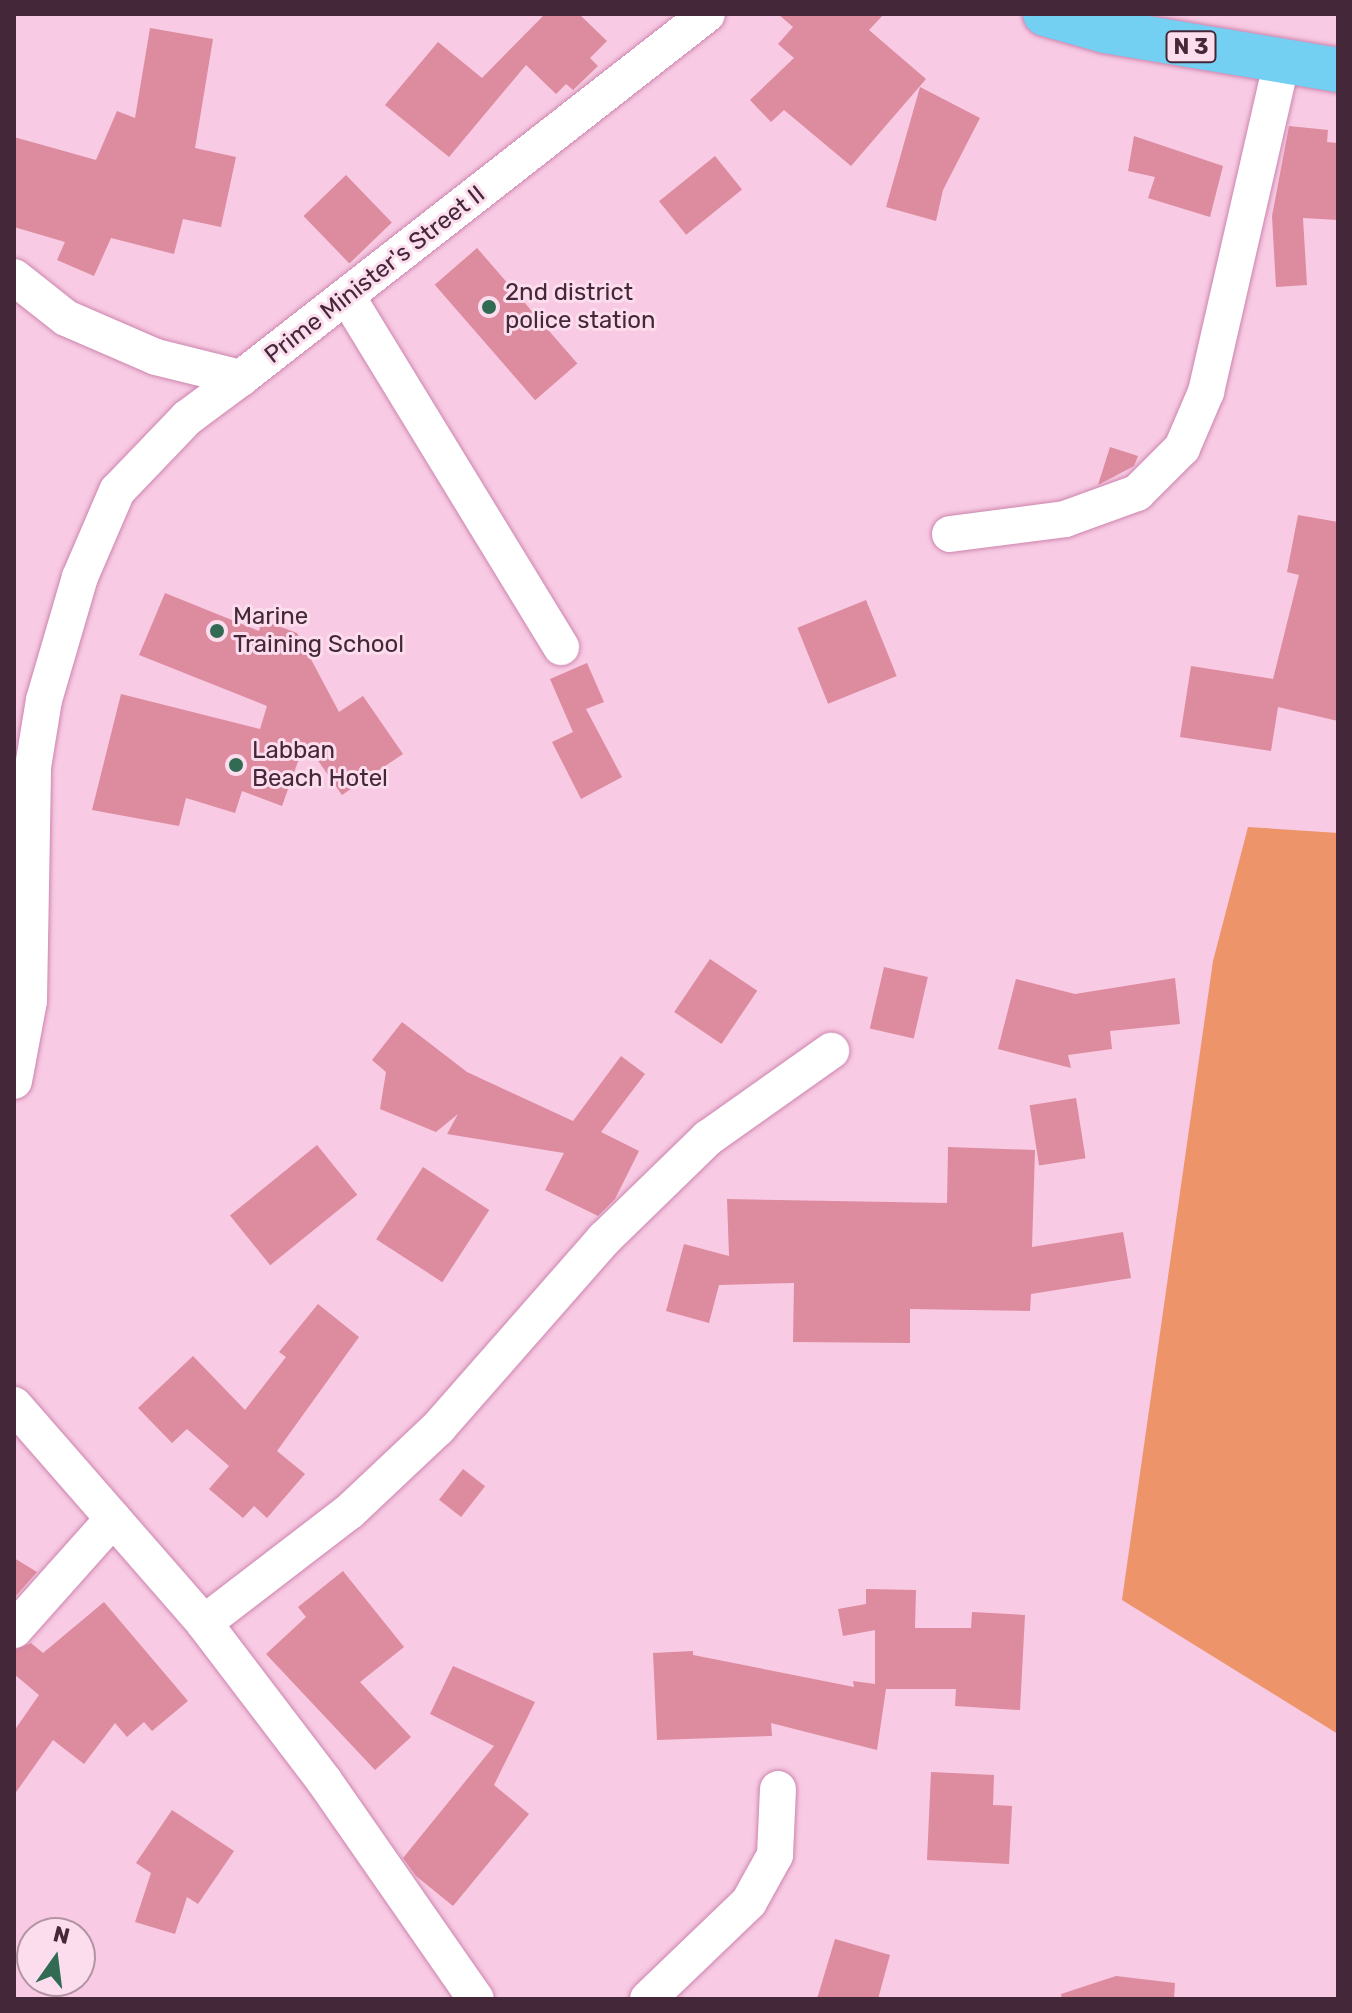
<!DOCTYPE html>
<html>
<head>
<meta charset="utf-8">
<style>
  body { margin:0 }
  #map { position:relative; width:1352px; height:2013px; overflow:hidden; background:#f8cae3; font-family:Rubik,sans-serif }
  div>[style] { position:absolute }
  .green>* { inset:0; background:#ed946b }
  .building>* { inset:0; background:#dd8b9e; transform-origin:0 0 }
  .roads { filter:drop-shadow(0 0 2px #cc85ae) drop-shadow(0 0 2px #cc85ae) }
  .minor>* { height:36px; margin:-18px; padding:0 18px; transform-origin:18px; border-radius:18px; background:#fff }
  .trunk>* { height:44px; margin:-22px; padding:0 22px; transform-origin:22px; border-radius:22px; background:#74d0f2 }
  .dots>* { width:22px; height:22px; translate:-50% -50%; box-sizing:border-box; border:4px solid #fcdded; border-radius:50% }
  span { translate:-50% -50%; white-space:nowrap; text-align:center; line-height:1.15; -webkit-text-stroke:6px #fcdded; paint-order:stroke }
  .shield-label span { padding:2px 6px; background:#fcdded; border:2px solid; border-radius:6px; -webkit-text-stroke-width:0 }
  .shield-label { font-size:22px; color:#442738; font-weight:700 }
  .street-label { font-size:24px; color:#442738 }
  .poi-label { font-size:24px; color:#442738 }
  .left { translate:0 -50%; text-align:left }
  .frame { position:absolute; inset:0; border:16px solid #442738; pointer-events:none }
  .north { position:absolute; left:16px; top:1917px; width:80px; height:80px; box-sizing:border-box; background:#fcdded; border:2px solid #b294a5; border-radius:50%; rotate:14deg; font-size:22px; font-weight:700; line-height:32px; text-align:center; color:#442738 }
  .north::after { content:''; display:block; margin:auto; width:28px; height:36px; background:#316b54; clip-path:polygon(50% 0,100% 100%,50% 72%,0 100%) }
</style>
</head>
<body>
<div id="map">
  <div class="green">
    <div style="clip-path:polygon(1248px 827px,1338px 833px,1338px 1734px,1122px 1600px,1213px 961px)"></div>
  </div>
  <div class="building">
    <div style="clip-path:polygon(545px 14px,579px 14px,607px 41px,590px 58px,598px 66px,573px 90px,566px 84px,556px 94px,526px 65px,449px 157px,385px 105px,438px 42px,482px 78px)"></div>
    <div style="clip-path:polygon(778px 14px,884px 14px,869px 30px,926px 79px,851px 166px,784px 110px,771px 122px,750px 100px,794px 58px,778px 44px,793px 27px)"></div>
    <div style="clip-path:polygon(150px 28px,213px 39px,195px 148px,236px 157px,221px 227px,183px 219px,174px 254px,111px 238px,94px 276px,57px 260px,65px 242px,14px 227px,14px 137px,96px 160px,117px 111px,135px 118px)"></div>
    <div style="clip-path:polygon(920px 87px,980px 118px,943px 190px,936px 221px,886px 207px)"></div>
    <div style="clip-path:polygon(1289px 126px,1328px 130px,1327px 142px,1338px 143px,1338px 220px,1303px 218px,1307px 285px,1276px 287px,1272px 216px)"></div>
    <div style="clip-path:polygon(1134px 136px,1223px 166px,1210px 217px,1148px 198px,1155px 177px,1128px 171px)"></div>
    <div style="left:715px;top:156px;width:43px;height:72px;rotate:51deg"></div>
    <div style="left:346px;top:175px;width:66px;height:59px;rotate:46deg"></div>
    <div style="left:477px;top:248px;width:153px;height:56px;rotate:49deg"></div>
    <div style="clip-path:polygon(1110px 447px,1138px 456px,1134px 466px,1098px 485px)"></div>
    <div style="clip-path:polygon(1298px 515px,1338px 522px,1338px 721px,1278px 707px,1271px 751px,1180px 737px,1191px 666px,1273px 679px,1299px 575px,1287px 572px)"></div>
    <div style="clip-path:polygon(165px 593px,259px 631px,262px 620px,297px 633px,339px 712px,363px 696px,403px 754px,342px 795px,305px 742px,282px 806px,242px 791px,235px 813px,186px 798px,179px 826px,92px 810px,121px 694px,260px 729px,267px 706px,139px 655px)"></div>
    <div style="left:866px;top:600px;width:82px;height:74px;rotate:68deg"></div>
    <div style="clip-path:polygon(587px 663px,604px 702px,586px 709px,622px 777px,581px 799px,552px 742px,573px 732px,550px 679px)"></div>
    <div style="left:710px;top:959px;width:57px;height:64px;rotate:34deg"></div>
    <div style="left:884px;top:967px;width:45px;height:63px;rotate:13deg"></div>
    <div style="clip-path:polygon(1175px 978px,1180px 1024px,1110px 1031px,1112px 1049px,1068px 1055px,1071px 1068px,998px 1049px,1016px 979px,1075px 994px)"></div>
    <div style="clip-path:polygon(402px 1022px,467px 1072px,573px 1121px,621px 1056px,645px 1074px,601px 1132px,639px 1151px,615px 1199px,598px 1216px,545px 1190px,564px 1153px,447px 1134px,458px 1114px,436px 1132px,380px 1109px,386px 1072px,372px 1060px)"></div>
    <div style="left:1076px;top:1098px;width:61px;height:47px;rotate:81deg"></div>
    <div style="left:317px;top:1145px;width:64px;height:112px;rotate:51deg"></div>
    <div style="clip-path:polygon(948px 1147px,1035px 1150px,1032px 1247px,1123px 1232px,1131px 1278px,1031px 1294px,1030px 1311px,910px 1309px,910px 1343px,793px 1342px,794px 1283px,719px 1285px,709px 1323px,666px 1311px,684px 1244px,729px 1256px,727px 1199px,947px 1203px)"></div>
    <div style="left:423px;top:1167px;width:79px;height:86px;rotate:33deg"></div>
    <div style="clip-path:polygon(318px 1304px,359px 1337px,277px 1451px,305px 1474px,267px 1518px,254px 1506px,243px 1518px,209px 1489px,229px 1466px,187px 1429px,172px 1443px,138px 1408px,193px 1356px,245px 1410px,286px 1357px,279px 1352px)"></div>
    <div style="left:463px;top:1469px;width:28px;height:39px;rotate:38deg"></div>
    <div style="clip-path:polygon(14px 1558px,37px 1572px,14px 1598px)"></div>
    <div style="clip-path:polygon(343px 1571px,404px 1647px,360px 1682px,411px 1737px,375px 1770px,266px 1654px,306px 1617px,298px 1607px)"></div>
    <div style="clip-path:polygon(866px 1589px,916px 1590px,915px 1628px,971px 1628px,972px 1612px,1025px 1615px,1020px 1710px,955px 1706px,956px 1689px,886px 1689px,877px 1750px,771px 1723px,772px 1736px,657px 1740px,653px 1653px,693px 1651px,693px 1655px,854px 1687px,853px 1681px,875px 1684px,875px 1630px,843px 1636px,838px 1609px,866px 1604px)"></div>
    <div style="clip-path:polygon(104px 1602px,188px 1701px,152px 1731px,144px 1722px,127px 1737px,115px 1723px,84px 1764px,53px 1740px,14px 1795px,14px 1731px,39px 1695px,14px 1674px,14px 1650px,31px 1643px,43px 1653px)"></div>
    <div style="clip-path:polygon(453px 1666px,535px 1702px,494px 1785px,529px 1814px,453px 1906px,416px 1876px,403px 1858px,494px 1746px,430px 1714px)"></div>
    <div style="clip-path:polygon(931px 1772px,994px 1775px,993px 1805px,1012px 1806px,1009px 1864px,927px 1860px)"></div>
    <div style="clip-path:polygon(172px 1810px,234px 1851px,198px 1904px,187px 1897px,175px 1934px,135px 1922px,151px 1873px,136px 1863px)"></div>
    <div style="clip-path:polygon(835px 1939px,890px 1955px,878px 1999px,817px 1999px)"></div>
    <div style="clip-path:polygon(1116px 1976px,1175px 1983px,1174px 1999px,1062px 1999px,1061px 1994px)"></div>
  </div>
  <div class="roads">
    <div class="minor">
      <div style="left:14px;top:277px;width:66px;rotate:38.3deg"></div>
      <div style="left:66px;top:318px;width:98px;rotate:23.4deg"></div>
      <div style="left:156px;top:357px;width:88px;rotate:13.9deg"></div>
      <div style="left:241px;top:378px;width:591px;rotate:-37.99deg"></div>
      <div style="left:348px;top:298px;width:409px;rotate:58.6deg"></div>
      <div style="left:950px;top:534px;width:116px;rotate:-7.4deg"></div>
      <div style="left:1065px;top:519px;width:77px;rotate:-19.9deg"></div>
      <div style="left:1137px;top:493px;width:64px;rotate:-45deg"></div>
      <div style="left:1182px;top:448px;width:61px;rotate:-66.8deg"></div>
      <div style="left:1206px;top:392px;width:335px;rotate:-77.1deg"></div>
      <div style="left:14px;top:1081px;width:81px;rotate:-79.4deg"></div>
      <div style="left:29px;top:1001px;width:234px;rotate:-89deg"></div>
      <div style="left:33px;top:767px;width:68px;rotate:-80.7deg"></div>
      <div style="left:44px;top:700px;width:128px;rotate:-73.7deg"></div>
      <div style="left:80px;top:577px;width:94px;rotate:-66.7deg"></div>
      <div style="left:117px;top:491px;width:101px;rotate:-46.2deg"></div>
      <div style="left:187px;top:418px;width:67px;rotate:-36.5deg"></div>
      <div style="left:14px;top:1405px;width:289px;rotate:48.9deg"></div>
      <div style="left:204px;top:1623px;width:200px;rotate:52.7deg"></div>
      <div style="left:325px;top:1782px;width:264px;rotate:55.2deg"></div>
      <div style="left:204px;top:1623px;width:184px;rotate:-37.5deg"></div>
      <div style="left:350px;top:1511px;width:121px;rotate:-43.3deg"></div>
      <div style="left:438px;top:1428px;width:252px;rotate:-48.7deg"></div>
      <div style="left:604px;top:1239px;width:145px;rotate:-44.2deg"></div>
      <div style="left:708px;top:1138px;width:151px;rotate:-35.3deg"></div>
      <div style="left:14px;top:1630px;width:149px;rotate:-48.3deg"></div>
      <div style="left:648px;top:1999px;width:140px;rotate:-43.8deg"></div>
      <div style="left:749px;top:1902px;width:54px;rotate:-61deg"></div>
      <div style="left:775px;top:1855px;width:66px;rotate:-87.4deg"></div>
    </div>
    <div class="trunk">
      <div style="left:1045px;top:14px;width:62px;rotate:15.8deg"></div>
      <div style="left:1105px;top:31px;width:236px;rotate:9.5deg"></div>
    </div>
  </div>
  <div class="dots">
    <div style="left:489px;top:307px;background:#316b54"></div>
    <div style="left:217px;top:631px;background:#316b54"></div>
    <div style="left:236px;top:765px;background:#316b54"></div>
  </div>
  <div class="shield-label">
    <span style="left:1191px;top:47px">N 3</span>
  </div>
  <div class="street-label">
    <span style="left:375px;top:275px;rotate:-38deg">Prime Minister's Street II</span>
  </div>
  <div class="poi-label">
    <span class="left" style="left:505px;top:307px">2nd district<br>police station</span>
    <span class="left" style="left:233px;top:631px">Marine<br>Training School</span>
    <span class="left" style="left:252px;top:765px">Labban<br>Beach Hotel</span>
  </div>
  <div class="frame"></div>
  <div class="north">N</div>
</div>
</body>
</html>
